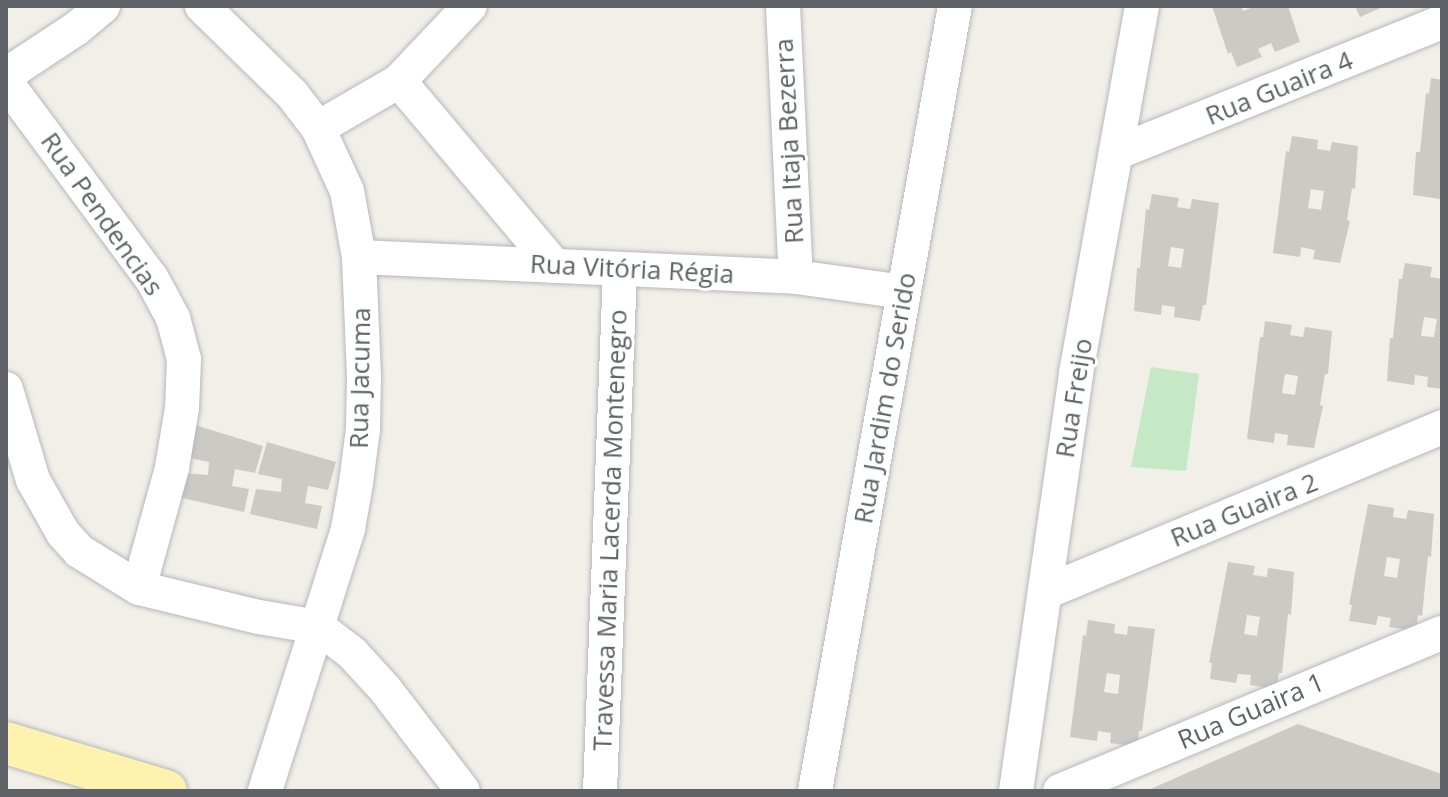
<!DOCTYPE html>
<html>
<head>
<meta charset="utf-8">
<style>
  body { margin:0 }
  #map { position:relative; width:1448px; height:797px; overflow:hidden; background:#f1efe8; font-family:"Open Sans",sans-serif }
  div>[style] { position:absolute }
  .green>* { inset:0; background:#c5e8c5 }
  .building>* { inset:0; background:#cccac5 }
  .roads { filter:drop-shadow(0 0 2px #b5b8bc) drop-shadow(0 0 2px #b5b8bc) }
  .minor>* { height:34px; margin:-17px; padding:0 17px; transform-origin:17px; border-radius:17px; background:#fff }
  .major>* { height:42px; margin:-21px; padding:0 21px; transform-origin:21px; border-radius:21px; background:#fff2af }
  span { translate:-50% -50%; white-space:nowrap; text-align:center; line-height:1.15; -webkit-text-stroke:6px #fff; paint-order:stroke }
  .street-label { font-size:26px; color:#5f6368 }
  .frame { position:absolute; inset:0; border:8px solid #5f6368; pointer-events:none }
</style>
</head>
<body>
<div id="map">
  <div class="green">
    <div style="clip-path:polygon(1151px 367px,1199px 374px,1186px 471px,1131px 467px)"></div>
  </div>
  <div class="building">
    <div style="clip-path:polygon(1212px 6px,1241px 6px,1243px 11px,1256px 6px,1288px 6px,1300px 42px,1275px 52px,1271px 43px,1258px 49px,1262px 57px,1237px 67px,1231px 52px,1228px 54px)"></div>
    <div style="clip-path:polygon(1355px 6px,1385px 6px,1360px 17px)"></div>
    <div style="clip-path:polygon(1431px 78px,1442px 80px,1440px 199px,1413px 195px,1416px 152px,1420px 152px,1426px 93px,1429px 94px)"></div>
    <div style="clip-path:polygon(evenodd,1292px 136px,1318px 140px,1317px 149px,1330px 151px,1332px 142px,1358px 146px,1355px 189px,1352px 188px,1347px 220px,1350px 221px,1340px 263px,1313px 259px,1315px 250px,1301px 247px,1300px 257px,1273px 253px,1286px 151px,1289px 152px,1292px 136px,1311px 189px,1324px 191px,1321px 210px,1308px 208px,1311px 189px)"></div>
    <div style="clip-path:polygon(evenodd,1152px 194px,1179px 198px,1177px 207px,1190px 209px,1192px 199px,1219px 203px,1206px 305px,1203px 305px,1200px 321px,1174px 317px,1175px 307px,1162px 305px,1161px 315px,1134px 311px,1137px 268px,1140px 268px,1146px 209px,1149px 210px,1152px 194px,1171px 247px,1184px 249px,1181px 268px,1168px 266px,1171px 247px)"></div>
    <div style="clip-path:polygon(evenodd,1405px 263px,1432px 267px,1430px 277px,1442px 279px,1442px 389px,1427px 387px,1428px 377px,1415px 375px,1414px 385px,1387px 381px,1390px 338px,1393px 338px,1399px 279px,1402px 279px,1405px 263px,1424px 317px,1437px 319px,1434px 337px,1421px 336px,1424px 317px)"></div>
    <div style="clip-path:polygon(evenodd,1265px 321px,1292px 325px,1290px 335px,1303px 337px,1305px 327px,1332px 331px,1328px 374px,1325px 374px,1320px 405px,1323px 406px,1314px 448px,1287px 445px,1288px 435px,1275px 433px,1274px 443px,1247px 439px,1260px 337px,1263px 337px,1265px 321px,1285px 374px,1298px 376px,1295px 395px,1282px 393px,1285px 374px)"></div>
    <div style="clip-path:polygon(195px 425px,263px 446px,255px 473px,235px 469px,232px 486px,249px 489px,244px 512px,178px 497px,183px 473px,208px 475px,209px 462px,185px 457px)"></div>
    <div style="clip-path:polygon(267px 442px,336px 462px,328px 490px,308px 486px,305px 503px,322px 506px,317px 529px,250px 514px,256px 489px,281px 492px,282px 479px,258px 474px)"></div>
    <div style="clip-path:polygon(evenodd,1368px 504px,1394px 508px,1393px 517px,1406px 519px,1408px 510px,1434px 514px,1431px 557px,1428px 556px,1422px 616px,1418px 615px,1416px 631px,1389px 627px,1391px 618px,1378px 616px,1376px 625px,1349px 621px,1352px 605px,1349px 605px,1368px 504px,1387px 557px,1400px 559px,1397px 578px,1384px 576px,1387px 557px)"></div>
    <div style="clip-path:polygon(evenodd,1228px 562px,1255px 566px,1253px 575px,1267px 577px,1268px 568px,1294px 572px,1291px 615px,1288px 614px,1282px 673px,1279px 673px,1276px 689px,1250px 685px,1251px 675px,1238px 674px,1236px 683px,1210px 679px,1212px 663px,1209px 663px,1228px 562px,1247px 615px,1260px 617px,1257px 636px,1244px 634px,1247px 615px)"></div>
    <div style="clip-path:polygon(evenodd,1088px 620px,1115px 624px,1114px 633px,1127px 635px,1128px 626px,1155px 629px,1142px 731px,1139px 731px,1137px 747px,1110px 743px,1111px 733px,1098px 731px,1097px 741px,1070px 737px,1083px 635px,1086px 636px,1088px 620px,1107px 673px,1120px 675px,1118px 694px,1104px 692px,1107px 673px)"></div>
    <div style="clip-path:polygon(1298px 724px,1442px 774px,1442px 791px,1146px 791px)"></div>
  </div>
  <div class="roads">
    <div class="minor">
      <div style="left:202px;top:6px;width:126px;rotate:44.4deg"></div>
      <div style="left:292px;top:94px;width:43px;rotate:52.6deg"></div>
      <div style="left:318px;top:128px;width:69px;rotate:65.3deg"></div>
      <div style="left:347px;top:191px;width:67px;rotate:79.7deg"></div>
      <div style="left:359px;top:257px;width:119px;rotate:87.6deg"></div>
      <div style="left:364px;top:376px;width:53px;rotate:91.1deg"></div>
      <div style="left:363px;top:429px;width:54px;rotate:97.4deg"></div>
      <div style="left:356px;top:483px;width:47px;rotate:99.9deg"></div>
      <div style="left:348px;top:529px;width:275px;rotate:107.6deg"></div>
      <div style="left:783px;top:6px;width:271px;rotate:87.3deg"></div>
      <div style="left:6px;top:75px;width:85px;rotate:-33.5deg"></div>
      <div style="left:77px;top:28px;width:34px;rotate:-40deg"></div>
      <div style="left:399px;top:81px;width:242px;rotate:49.9deg"></div>
      <div style="left:6px;top:82px;width:245px;rotate:53.5deg"></div>
      <div style="left:152px;top:279px;width:44px;rotate:61.7deg"></div>
      <div style="left:173px;top:318px;width:42px;rotate:75deg"></div>
      <div style="left:184px;top:359px;width:49px;rotate:92.3deg"></div>
      <div style="left:182px;top:408px;width:61px;rotate:99.5deg"></div>
      <div style="left:172px;top:468px;width:124px;rotate:105.4deg"></div>
      <div style="left:318px;top:128px;width:94px;rotate:-30.1deg"></div>
      <div style="left:399px;top:81px;width:103px;rotate:-46.6deg"></div>
      <div style="left:1116px;top:153px;width:351px;rotate:-21.9deg"></div>
      <div style="left:359px;top:257px;width:437px;rotate:2.6deg"></div>
      <div style="left:796px;top:277px;width:109px;rotate:7.9deg"></div>
      <div style="left:6px;top:389px;width:95px;rotate:73.5deg"></div>
      <div style="left:33px;top:480px;width:61px;rotate:60.5deg"></div>
      <div style="left:63px;top:533px;width:24px;rotate:48deg"></div>
      <div style="left:79px;top:551px;width:70px;rotate:31.7deg"></div>
      <div style="left:139px;top:588px;width:123px;rotate:13.6deg"></div>
      <div style="left:259px;top:617px;width:60px;rotate:9.6deg"></div>
      <div style="left:318px;top:627px;width:43px;rotate:37.4deg"></div>
      <div style="left:352px;top:653px;width:49px;rotate:47.5deg"></div>
      <div style="left:385px;top:689px;width:128px;rotate:52.6deg"></div>
      <div style="left:1046px;top:592px;width:429px;rotate:-22.6deg"></div>
      <div style="left:600px;top:791px;width:521px;rotate:-87.8deg"></div>
      <div style="left:815px;top:791px;width:797px;rotate:-79.89deg"></div>
      <div style="left:1016px;top:791px;width:422px;rotate:-81.8deg"></div>
      <div style="left:1076px;top:373px;width:373px;rotate:-79.8deg"></div>
      <div style="left:1060px;top:791px;width:413px;rotate:-22.5deg"></div>
    </div>
    <div class="major">
      <div style="left:6px;top:743px;width:167px;rotate:16.7deg"></div>
    </div>
  </div>
  <div class="street-label">
    <span style="left:1279px;top:88px;rotate:-22deg">Rua Guaira 4</span>
    <span style="left:789px;top:141px;rotate:-93deg">Rua Itaja Bezerra</span>
    <span style="left:102px;top:214px;rotate:55deg">Rua Pendencias</span>
    <span style="left:632px;top:269px;rotate:3deg">Rua Vitória Régia</span>
    <span style="left:360px;top:378px;rotate:-89deg">Rua Jacuma</span>
    <span style="left:885px;top:398px;rotate:-80deg">Rua Jardim do Serido</span>
    <span style="left:1074px;top:398px;rotate:-81deg">Rua Freijo</span>
    <span style="left:1244px;top:510px;rotate:-22deg">Rua Guaira 2</span>
    <span style="left:610px;top:530px;rotate:-88deg">Travessa Maria Lacerda Montenegro</span>
    <span style="left:1251px;top:711px;rotate:-23deg">Rua Guaira 1</span>
  </div>
  <div class="frame"></div>
</div>
</body>
</html>
